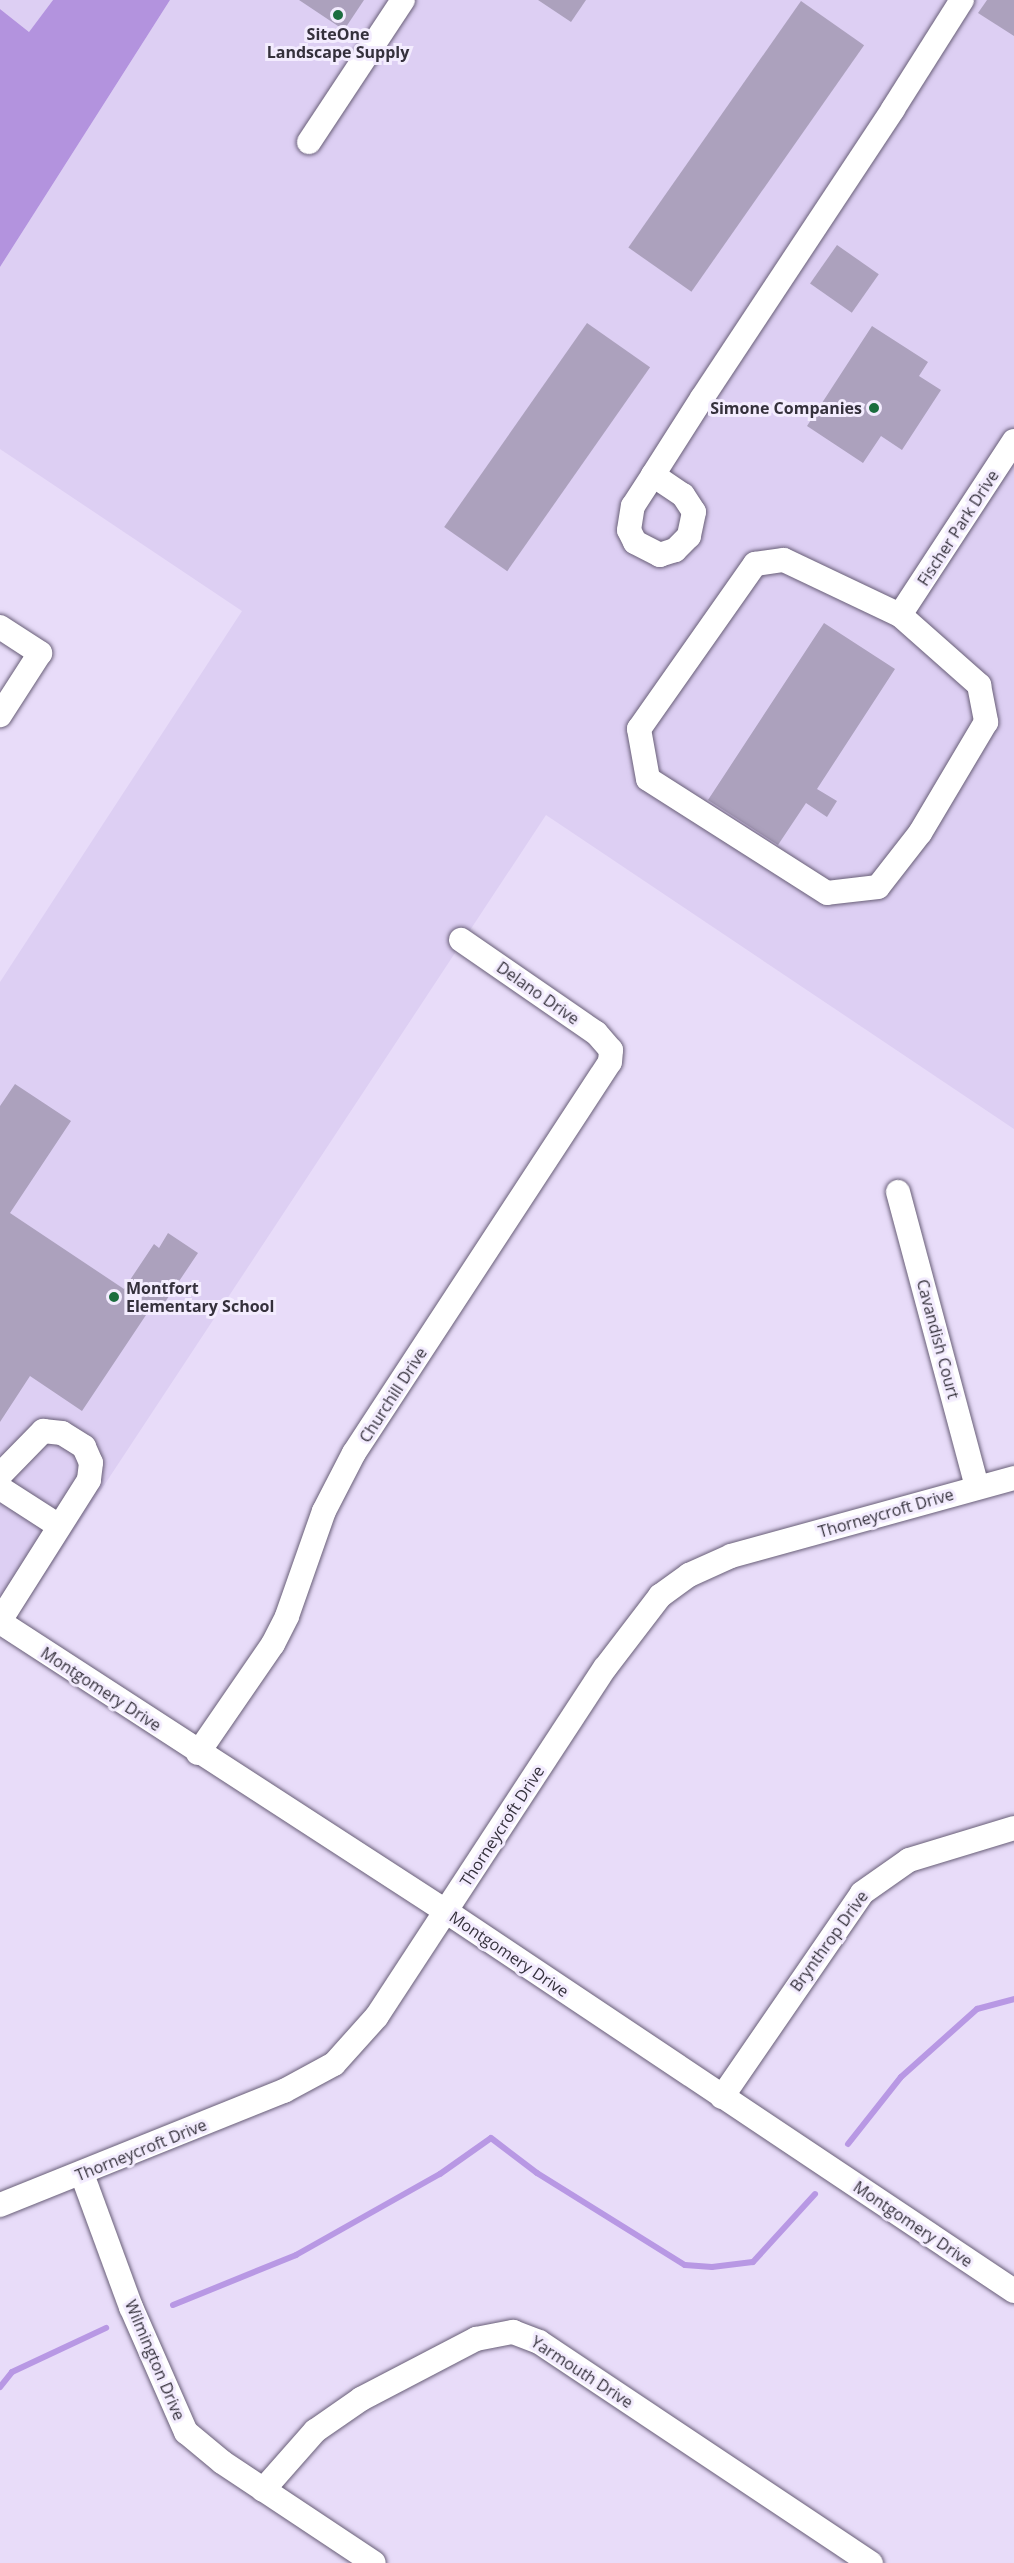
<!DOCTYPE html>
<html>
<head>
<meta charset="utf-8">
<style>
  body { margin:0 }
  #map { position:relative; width:1014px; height:2563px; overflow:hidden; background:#e8dcf9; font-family:"Open Sans",sans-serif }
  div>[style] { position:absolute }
  .built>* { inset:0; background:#ddcff3 }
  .forest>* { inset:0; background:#b393de }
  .stream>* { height:6px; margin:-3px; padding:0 3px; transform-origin:3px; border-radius:3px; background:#b898e4 }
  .building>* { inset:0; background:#aca1bd; transform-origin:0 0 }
  .roads { filter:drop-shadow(0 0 2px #685e77) drop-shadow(0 0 2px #685e77) }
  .minor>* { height:24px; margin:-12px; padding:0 12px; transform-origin:12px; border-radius:12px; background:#fff }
  .dots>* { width:16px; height:16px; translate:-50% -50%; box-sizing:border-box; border:3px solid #f3ecfe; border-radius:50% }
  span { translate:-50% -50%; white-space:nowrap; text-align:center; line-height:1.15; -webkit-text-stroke:6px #f3ecfe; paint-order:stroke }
  .poi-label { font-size:16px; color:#35313c; font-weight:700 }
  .right { translate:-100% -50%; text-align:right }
  .left { translate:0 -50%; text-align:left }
  .street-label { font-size:16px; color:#35313c }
</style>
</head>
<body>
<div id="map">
  <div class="built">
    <div style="clip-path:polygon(0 0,53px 0,29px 32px,0 9px)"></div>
    <div style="clip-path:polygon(170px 0,1014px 0,1014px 1129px,546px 815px,14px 1622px,0 1612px,0 982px,242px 611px,0 449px,0 267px)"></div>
  </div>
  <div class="forest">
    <div style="clip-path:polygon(53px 0,170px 0,0 267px,0 9px,29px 32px)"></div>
  </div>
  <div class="stream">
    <div style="left:848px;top:2144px;width:85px;rotate:-51.7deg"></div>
    <div style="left:901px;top:2077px;width:102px;rotate:-41.8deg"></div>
    <div style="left:977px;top:2009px;width:38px;rotate:-15deg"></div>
    <div style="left:173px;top:2305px;width:133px;rotate:-22.1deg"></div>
    <div style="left:296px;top:2255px;width:165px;rotate:-29.4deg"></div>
    <div style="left:440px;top:2174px;width:62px;rotate:-35.2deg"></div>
    <div style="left:491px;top:2138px;width:58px;rotate:37.3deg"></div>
    <div style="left:537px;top:2173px;width:174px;rotate:31.9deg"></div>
    <div style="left:685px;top:2265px;width:27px;rotate:4deg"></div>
    <div style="left:712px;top:2267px;width:41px;rotate:-7deg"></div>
    <div style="left:753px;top:2262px;width:92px;rotate:-47.6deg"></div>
    <div style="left:0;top:2387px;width:19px;rotate:-51deg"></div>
    <div style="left:12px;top:2372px;width:104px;rotate:-25.1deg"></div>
  </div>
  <div class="building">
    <div style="clip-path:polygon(299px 0,364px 0,344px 30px)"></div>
    <div style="clip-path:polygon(538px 0,586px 0,571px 22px)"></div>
    <div style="clip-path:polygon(987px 0,1014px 0,1014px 36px,978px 13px)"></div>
    <div style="left:801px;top:1px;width:77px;height:301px;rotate:35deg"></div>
    <div style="left:837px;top:245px;width:51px;height:47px;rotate:35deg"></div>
    <div style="left:587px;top:323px;width:77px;height:249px;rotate:35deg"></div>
    <div style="clip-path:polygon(872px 326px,928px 362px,919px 376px,941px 390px,902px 450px,881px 436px,863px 463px,807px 426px)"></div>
    <div style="clip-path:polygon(824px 623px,895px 669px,817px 789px,837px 801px,827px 817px,806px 803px,778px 845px,708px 800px)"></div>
    <div style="clip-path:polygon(15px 1084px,71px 1121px,10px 1213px,124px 1289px,154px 1244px,159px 1248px,168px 1233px,198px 1253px,157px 1314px,150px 1309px,82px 1411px,30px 1376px,0 1422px,0 1106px)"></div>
  </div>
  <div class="roads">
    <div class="minor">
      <div style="left:309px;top:142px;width:170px;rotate:-56.5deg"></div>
      <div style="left:653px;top:475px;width:36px;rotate:34deg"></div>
      <div style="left:683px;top:495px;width:20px;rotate:57deg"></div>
      <div style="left:694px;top:512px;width:25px;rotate:102deg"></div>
      <div style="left:689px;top:536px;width:20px;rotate:135deg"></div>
      <div style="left:675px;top:550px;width:16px;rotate:162deg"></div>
      <div style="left:660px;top:555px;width:28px;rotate:-153deg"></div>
      <div style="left:635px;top:542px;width:13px;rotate:-117deg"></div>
      <div style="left:629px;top:530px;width:24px;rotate:-81deg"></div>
      <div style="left:633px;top:506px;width:37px;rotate:-57deg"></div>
      <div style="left:653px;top:475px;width:91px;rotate:-57.5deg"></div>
      <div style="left:702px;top:398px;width:346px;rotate:-56.5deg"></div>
      <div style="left:893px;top:109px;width:129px;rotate:-57.7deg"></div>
      <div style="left:784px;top:560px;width:128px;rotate:25.4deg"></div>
      <div style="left:900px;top:615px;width:106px;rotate:41.5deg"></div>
      <div style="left:979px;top:685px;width:38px;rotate:79deg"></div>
      <div style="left:986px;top:722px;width:129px;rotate:120.7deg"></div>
      <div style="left:920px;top:833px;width:68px;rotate:127.9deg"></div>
      <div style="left:878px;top:887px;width:51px;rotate:173.3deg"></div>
      <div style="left:827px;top:893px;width:212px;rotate:-147.5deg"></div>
      <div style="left:648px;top:779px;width:51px;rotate:-100.2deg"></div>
      <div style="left:639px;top:729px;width:202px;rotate:-54.9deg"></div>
      <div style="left:755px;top:564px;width:29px;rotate:-8deg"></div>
      <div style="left:900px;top:615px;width:208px;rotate:-56.8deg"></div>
      <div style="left:0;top:627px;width:48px;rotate:33deg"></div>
      <div style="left:40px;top:653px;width:74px;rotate:122.8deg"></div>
      <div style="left:898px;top:1192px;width:305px;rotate:75deg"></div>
      <div style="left:0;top:1475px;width:62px;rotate:-45.7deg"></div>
      <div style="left:43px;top:1431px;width:19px;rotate:6deg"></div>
      <div style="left:62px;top:1433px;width:26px;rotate:32deg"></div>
      <div style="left:84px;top:1447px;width:17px;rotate:66deg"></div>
      <div style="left:91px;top:1463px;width:17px;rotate:97deg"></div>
      <div style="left:89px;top:1480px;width:167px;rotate:122.3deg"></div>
      <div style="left:0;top:1488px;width:70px;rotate:32.8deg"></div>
      <div style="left:0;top:1622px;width:533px;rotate:32.97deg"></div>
      <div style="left:447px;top:1912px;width:682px;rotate:33.76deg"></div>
      <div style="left:198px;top:1753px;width:132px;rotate:-55.5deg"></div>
      <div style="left:273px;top:1644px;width:31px;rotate:-63deg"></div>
      <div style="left:287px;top:1616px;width:111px;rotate:-70.6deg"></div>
      <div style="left:324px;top:1511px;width:65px;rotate:-62.7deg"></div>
      <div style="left:354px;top:1453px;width:467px;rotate:-56.8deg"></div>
      <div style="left:610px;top:1062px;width:12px;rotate:-85deg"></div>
      <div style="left:611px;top:1050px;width:23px;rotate:-131deg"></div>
      <div style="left:596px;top:1033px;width:164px;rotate:-145.4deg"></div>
      <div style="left:722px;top:2097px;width:247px;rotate:-55.5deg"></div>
      <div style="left:862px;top:1893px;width:57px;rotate:-35.1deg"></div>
      <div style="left:909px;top:1860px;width:110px;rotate:-16.9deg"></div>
      <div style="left:82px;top:2174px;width:142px;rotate:69.8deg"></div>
      <div style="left:131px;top:2307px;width:137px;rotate:66.3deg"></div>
      <div style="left:186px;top:2432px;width:47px;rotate:39.8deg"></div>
      <div style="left:222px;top:2462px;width:182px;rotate:33.6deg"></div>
      <div style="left:0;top:2205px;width:306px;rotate:-21.9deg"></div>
      <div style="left:284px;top:2091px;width:57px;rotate:-28.4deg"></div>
      <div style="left:334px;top:2064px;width:64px;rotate:-48.1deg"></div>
      <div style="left:377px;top:2016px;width:416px;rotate:-56.8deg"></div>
      <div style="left:605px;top:1668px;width:91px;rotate:-52.6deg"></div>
      <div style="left:660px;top:1596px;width:36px;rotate:-36deg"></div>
      <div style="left:689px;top:1575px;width:46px;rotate:-24.3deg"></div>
      <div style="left:731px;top:1556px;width:294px;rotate:-15.4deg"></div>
      <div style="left:263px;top:2490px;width:79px;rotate:-48.6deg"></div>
      <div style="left:315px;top:2431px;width:56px;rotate:-34.8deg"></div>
      <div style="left:361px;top:2399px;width:130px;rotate:-27.6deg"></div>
      <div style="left:476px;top:2339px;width:38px;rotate:-11deg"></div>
      <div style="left:513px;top:2332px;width:28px;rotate:21deg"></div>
      <div style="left:539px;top:2342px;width:399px;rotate:33.7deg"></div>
    </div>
  </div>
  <div class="dots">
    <div style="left:338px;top:15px;background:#1b6d3e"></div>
    <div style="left:874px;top:408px;background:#1b6d3e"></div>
    <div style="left:114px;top:1297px;background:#1b6d3e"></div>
  </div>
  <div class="poi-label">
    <span style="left:338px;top:43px">SiteOne<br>Landscape Supply</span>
    <span class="right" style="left:862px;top:408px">Simone Companies</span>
    <span class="left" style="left:126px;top:1297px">Montfort<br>Elementary School</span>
  </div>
  <div class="street-label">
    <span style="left:958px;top:528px;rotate:-57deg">Fischer Park Drive</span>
    <span style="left:538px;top:993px;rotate:35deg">Delano Drive</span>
    <span style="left:938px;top:1339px;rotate:75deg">Cavandish Court</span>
    <span style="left:393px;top:1395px;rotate:-57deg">Churchill Drive</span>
    <span style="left:886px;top:1513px;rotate:-16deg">Thorneycroft Drive</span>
    <span style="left:101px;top:1689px;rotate:33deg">Montgomery Drive</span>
    <span style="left:502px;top:1826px;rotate:-57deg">Thorneycroft Drive</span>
    <span style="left:829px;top:1941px;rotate:-54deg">Brynthrop Drive</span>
    <span style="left:509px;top:1954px;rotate:34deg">Montgomery Drive</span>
    <span style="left:141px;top:2150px;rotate:-22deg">Thorneycroft Drive</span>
    <span style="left:913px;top:2224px;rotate:34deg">Montgomery Drive</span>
    <span style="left:155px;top:2360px;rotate:67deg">Wilmington Drive</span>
    <span style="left:582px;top:2372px;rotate:33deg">Yarmouth Drive</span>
  </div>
</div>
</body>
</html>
